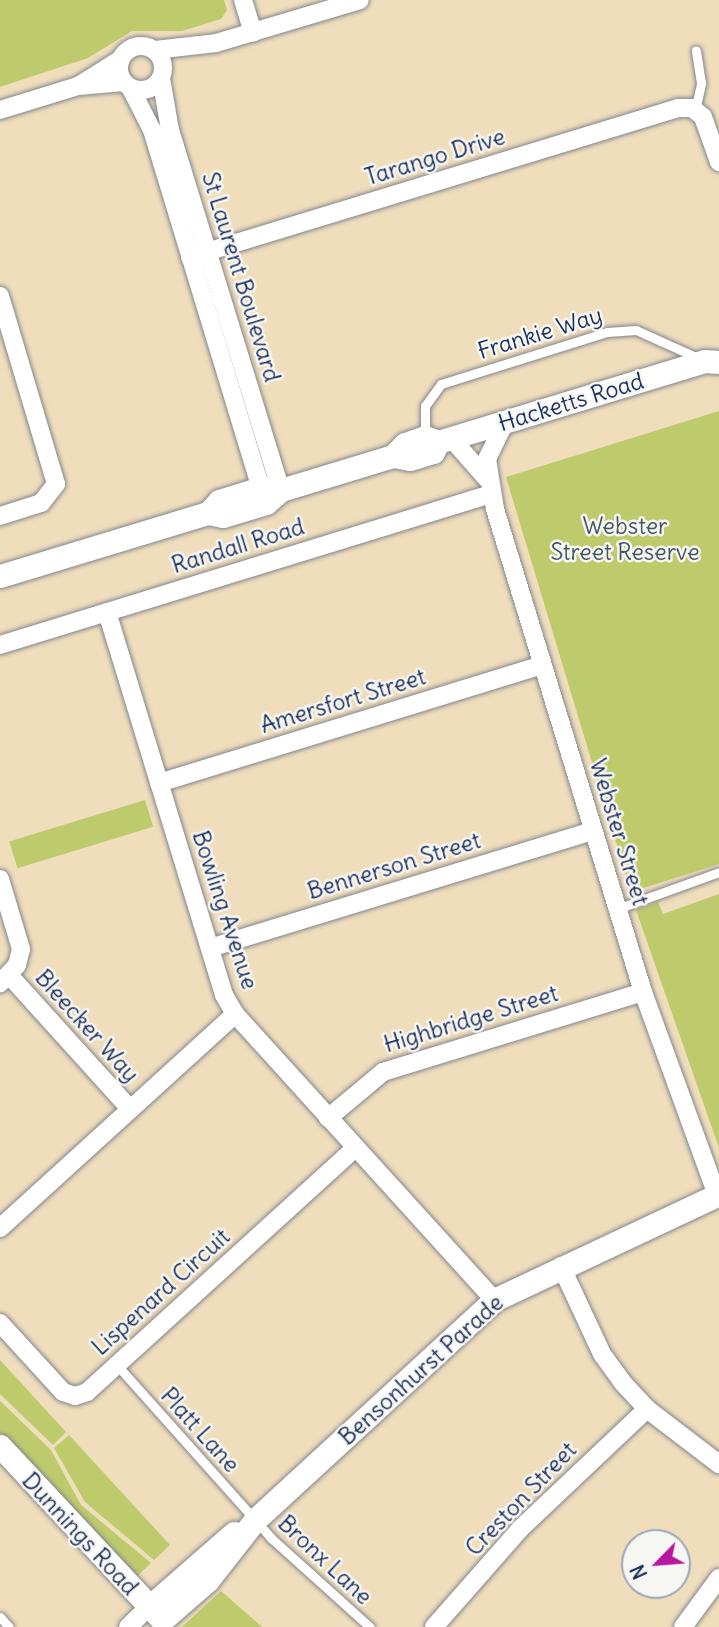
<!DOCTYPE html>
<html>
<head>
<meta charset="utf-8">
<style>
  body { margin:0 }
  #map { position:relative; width:719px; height:1627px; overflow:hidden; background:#efddbc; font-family:Delius,sans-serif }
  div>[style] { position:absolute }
  .green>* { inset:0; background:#bdcb6d; transform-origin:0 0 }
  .roads { filter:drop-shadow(0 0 2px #85868d) drop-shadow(0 0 2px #85868d) }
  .service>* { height:9px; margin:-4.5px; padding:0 4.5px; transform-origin:4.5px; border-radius:4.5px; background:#fff }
  .minor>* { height:18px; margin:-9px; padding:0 9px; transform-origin:9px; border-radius:9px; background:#fff }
  .minor>.ring { margin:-9px; padding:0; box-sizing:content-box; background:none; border:18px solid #fff; border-radius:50% }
  .tertiary>* { height:23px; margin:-11.5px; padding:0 11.5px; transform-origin:11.5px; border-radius:11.5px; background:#fff }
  span { translate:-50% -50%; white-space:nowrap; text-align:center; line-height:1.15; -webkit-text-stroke:5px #f6f6f2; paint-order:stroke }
  .street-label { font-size:23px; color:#1b2f5e }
  .park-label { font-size:23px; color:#445662 }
  .north { position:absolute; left:621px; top:1529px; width:70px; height:70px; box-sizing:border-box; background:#f6f6f2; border:2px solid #9ea6b7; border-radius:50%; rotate:245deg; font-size:19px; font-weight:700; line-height:28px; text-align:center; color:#1b2f5e }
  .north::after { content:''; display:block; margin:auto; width:24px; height:32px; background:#b5179e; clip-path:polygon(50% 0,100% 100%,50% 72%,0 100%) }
</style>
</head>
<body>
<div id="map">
  <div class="green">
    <div style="clip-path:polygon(0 0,224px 0,227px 10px,221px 19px,182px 31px,132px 31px,88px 58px,0 87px)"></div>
    <div style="clip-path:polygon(719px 411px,719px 864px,631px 892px,506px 477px)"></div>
    <div style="left:145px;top:800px;width:28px;height:142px;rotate:73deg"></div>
    <div style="clip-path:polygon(719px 894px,719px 1148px,636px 910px,658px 902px,663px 914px)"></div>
    <div style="clip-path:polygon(0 1360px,66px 1432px,53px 1445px,0 1394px)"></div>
    <div style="clip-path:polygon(0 1401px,51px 1450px,81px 1505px,151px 1563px,137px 1576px,131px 1577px,0 1433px)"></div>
    <div style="clip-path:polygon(69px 1435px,170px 1545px,154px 1560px,85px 1502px,54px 1448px)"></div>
    <div style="clip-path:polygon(221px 1591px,262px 1627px,182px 1627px)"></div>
  </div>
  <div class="roads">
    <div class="service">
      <div style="left:695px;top:110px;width:28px;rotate:-77deg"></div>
      <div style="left:701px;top:83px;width:33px;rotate:-99deg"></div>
      <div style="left:425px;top:435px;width:29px;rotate:-90deg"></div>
      <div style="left:425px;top:406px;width:27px;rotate:-54deg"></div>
      <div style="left:441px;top:384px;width:174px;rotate:-17.4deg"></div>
      <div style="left:607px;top:332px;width:29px;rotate:-4deg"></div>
      <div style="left:636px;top:330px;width:68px;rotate:24.3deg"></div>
      <div style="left:617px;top:909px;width:109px;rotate:-19.9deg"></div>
      <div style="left:117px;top:1365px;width:232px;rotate:48.3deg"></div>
      <div style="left:271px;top:1538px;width:133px;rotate:42deg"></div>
      <div style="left:0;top:1617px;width:13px;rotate:48deg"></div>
    </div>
    <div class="minor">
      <div style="left:243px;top:0;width:34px;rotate:73deg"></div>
      <div class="ring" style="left:119px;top:46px;width:26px;height:26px"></div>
      <div style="left:155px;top:50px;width:61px;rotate:-6.5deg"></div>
      <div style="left:216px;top:43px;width:150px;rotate:-16.6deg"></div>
      <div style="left:161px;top:78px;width:53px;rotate:80.2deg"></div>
      <div style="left:170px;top:130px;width:377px;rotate:72.9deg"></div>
      <div style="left:78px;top:86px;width:51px;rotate:-32.1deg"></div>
      <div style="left:130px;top:87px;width:48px;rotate:62.9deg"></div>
      <div style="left:152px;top:130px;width:374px;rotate:73.1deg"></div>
      <div style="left:0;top:110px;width:82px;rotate:-17.1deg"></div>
      <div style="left:78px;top:86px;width:46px;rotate:-5deg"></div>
      <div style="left:190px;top:257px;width:510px;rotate:-16.98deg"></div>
      <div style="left:678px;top:108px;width:14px"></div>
      <div style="left:692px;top:108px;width:14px;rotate:39deg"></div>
      <div style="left:703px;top:117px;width:48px;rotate:70.4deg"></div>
      <div style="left:0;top:296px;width:196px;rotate:73.4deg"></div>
      <div style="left:56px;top:484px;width:24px;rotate:128deg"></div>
      <div style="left:41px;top:503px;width:43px;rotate:162.4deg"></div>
      <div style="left:505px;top:422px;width:41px;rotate:115.9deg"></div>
      <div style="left:487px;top:459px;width:51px;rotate:80.9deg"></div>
      <div style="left:495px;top:509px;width:505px;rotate:72.96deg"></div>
      <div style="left:643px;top:992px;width:216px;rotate:70deg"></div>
      <div style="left:451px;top:438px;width:55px;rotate:48.7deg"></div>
      <div style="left:107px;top:612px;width:400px;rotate:73deg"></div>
      <div style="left:224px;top:995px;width:22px;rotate:60deg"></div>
      <div style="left:235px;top:1014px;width:386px;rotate:47.8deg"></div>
      <div style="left:0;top:645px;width:514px;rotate:-17.09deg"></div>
      <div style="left:159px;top:783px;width:401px;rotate:-17.1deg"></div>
      <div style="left:0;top:879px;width:73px;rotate:73.3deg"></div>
      <div style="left:21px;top:949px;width:16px;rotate:104deg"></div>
      <div style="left:17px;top:965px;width:25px;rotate:133deg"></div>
      <div style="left:210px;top:948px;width:400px;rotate:-17deg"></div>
      <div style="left:9px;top:975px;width:181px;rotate:47.9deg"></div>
      <div style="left:328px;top:1118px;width:72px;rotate:-39.9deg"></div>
      <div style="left:383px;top:1072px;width:272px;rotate:-17.1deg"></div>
      <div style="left:0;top:1228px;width:318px;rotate:-42.3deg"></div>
      <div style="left:561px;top:1266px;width:97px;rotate:65deg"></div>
      <div style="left:602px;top:1354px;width:36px;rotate:54deg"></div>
      <div style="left:623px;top:1383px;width:35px;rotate:47deg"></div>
      <div style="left:647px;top:1409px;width:91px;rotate:37.4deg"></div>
      <div style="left:0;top:1323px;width:93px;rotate:47.6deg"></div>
      <div style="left:63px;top:1392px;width:13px;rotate:18deg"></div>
      <div style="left:75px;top:1396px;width:13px;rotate:-18deg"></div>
      <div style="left:87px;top:1392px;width:362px;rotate:-42.3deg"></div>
      <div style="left:128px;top:1627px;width:28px;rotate:-44deg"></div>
      <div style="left:434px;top:1627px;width:130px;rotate:-48.7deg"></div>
      <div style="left:520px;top:1529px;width:175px;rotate:-43.4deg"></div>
      <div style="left:683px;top:1627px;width:61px;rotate:-53.7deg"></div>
    </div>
    <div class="tertiary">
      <div style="left:393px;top:456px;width:17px;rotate:-45deg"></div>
      <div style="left:405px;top:444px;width:21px;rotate:-19deg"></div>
      <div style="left:425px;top:437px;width:14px;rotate:21deg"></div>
      <div style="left:438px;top:442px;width:278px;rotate:-16.9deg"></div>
      <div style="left:704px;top:361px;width:15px;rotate:4deg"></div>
      <div style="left:208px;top:513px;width:16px;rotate:-47deg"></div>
      <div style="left:219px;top:501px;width:44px;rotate:-17.2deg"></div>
      <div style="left:261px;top:488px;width:20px;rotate:6deg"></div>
      <div style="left:281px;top:490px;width:117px;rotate:-16.9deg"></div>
      <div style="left:393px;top:456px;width:17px;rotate:10deg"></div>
      <div style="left:410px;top:459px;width:24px;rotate:-17deg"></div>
      <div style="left:433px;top:452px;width:11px;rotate:-63deg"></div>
      <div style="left:0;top:576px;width:217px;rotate:-16.9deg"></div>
      <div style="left:208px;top:513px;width:15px;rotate:11deg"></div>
      <div style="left:223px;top:516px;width:45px;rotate:-16.8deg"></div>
      <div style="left:266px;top:503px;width:20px;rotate:-41deg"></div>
      <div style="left:0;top:1446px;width:238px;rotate:47deg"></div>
      <div style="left:162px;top:1620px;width:61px;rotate:-41deg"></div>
      <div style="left:208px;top:1580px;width:76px;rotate:-51.9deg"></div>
      <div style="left:255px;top:1520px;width:325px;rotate:-42.6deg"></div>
      <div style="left:494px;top:1300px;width:249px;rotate:-25.2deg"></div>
      <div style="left:148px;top:1608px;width:114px;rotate:-41.1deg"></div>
    </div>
  </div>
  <div class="street-label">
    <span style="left:435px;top:157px;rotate:-17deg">Tarango Drive</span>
    <span style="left:241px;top:277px;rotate:73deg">St Laurent Boulevard</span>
    <span style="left:540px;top:333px;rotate:-17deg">Frankie Way</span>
    <span style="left:571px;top:402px;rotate:-17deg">Hacketts Road</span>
    <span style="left:238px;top:546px;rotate:-17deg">Randall Road</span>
    <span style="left:343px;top:701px;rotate:-17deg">Amersfort Street</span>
    <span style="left:619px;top:832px;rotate:73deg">Webster Street</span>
    <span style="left:394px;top:866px;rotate:-17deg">Bennerson Street</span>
    <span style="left:225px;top:910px;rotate:72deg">Bowling Avenue</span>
    <span style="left:471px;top:1019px;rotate:-17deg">Highbridge Street</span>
    <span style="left:87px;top:1026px;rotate:48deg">Bleecker Way</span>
    <span style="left:161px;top:1292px;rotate:-42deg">Lispenard Circuit</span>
    <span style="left:421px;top:1370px;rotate:-42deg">Bensonhurst Parade</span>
    <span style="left:200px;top:1430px;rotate:48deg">Platt Lane</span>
    <span style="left:521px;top:1499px;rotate:-46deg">Creston Street</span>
    <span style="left:80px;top:1534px;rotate:47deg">Dunnings Road</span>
    <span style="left:325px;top:1560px;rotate:43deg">Bronx Lane</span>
  </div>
  <div class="park-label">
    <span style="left:625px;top:539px">Webster<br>Street Reserve</span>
  </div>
  <div class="north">N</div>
</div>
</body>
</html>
